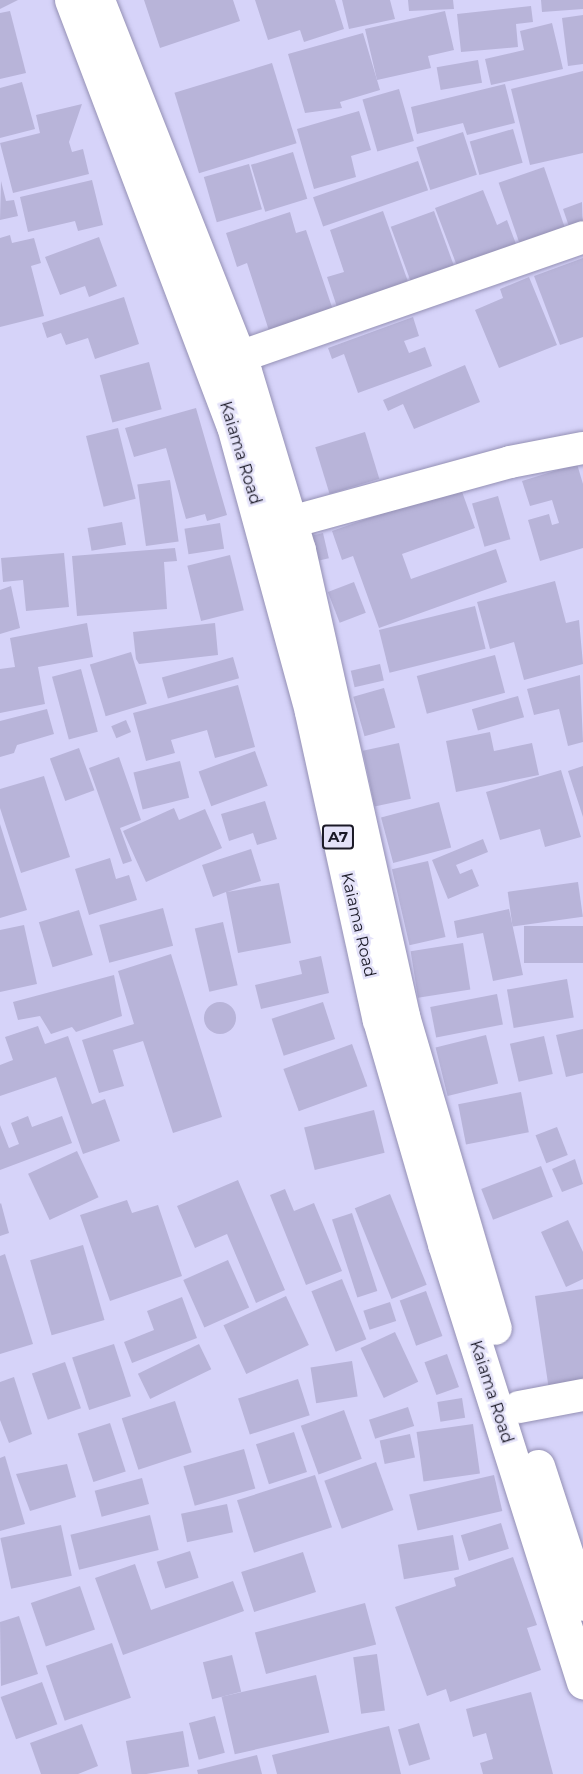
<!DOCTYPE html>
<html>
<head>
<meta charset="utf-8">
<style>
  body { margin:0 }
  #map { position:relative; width:583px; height:1774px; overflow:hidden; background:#d6d3f9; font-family:Montserrat,sans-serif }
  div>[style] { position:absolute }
  .building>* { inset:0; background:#b8b4d9; transform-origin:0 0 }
  .round { border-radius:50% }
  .roads { filter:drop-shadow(0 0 2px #9490b4) drop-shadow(0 0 2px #9490b4) }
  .minor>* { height:32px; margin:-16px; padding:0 16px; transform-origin:16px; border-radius:16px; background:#fff }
  .highway>* { height:33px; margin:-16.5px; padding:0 16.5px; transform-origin:16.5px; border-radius:16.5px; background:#fff }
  span { translate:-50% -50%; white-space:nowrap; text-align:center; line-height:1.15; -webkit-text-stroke:5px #e4e2f9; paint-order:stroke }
  .shield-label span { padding:2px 4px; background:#e4e2f9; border:2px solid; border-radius:4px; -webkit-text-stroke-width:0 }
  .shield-label { font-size:15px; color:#1a1926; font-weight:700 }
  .street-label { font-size:16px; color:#1a1926 }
</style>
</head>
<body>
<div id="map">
  <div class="building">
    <div style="clip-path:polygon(0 0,18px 0,0 9px)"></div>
    <div style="clip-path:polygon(144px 0,233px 0,240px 21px,160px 48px)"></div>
    <div style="clip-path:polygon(255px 0,335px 0,344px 29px,304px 42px,300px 30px,268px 40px)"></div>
    <div style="clip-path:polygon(342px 0,390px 0,395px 19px,349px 29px)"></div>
    <div style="clip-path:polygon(408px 0,453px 0,454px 9px,409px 11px)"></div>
    <div style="clip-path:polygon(541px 0,583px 0,583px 9px,542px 12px)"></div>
    <div style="clip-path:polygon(531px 6px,533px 22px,516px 24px,518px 47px,461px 52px,457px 14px)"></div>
    <div style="clip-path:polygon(10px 11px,26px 73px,0 79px,0 13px)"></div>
    <div style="clip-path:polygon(445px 11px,454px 50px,428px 56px,431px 68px,377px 80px,365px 29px)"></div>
    <div style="clip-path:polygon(583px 15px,583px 64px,568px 66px,562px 18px)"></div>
    <div style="clip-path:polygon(552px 23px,563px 69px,491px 85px,485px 59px,524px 50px,520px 31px)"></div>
    <div style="clip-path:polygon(363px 33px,380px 90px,340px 102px,342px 108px,305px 113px,288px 54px)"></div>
    <div style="left:478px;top:60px;width:23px;height:42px;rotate:80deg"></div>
    <div style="left:272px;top:63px;width:84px;height:102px;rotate:73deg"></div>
    <div style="clip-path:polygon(583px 71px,583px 153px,530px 165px,511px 89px)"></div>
    <div style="clip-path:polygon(22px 82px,35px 129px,0 138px,0 88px)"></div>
    <div style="clip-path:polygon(505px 84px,515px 123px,467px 135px,463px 123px,417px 134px,411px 107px)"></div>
    <div style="left:399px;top:89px;width:54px;height:38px;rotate:74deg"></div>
    <div style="clip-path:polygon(82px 104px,69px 142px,72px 152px,83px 149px,89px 174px,13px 193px,0 143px,40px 133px,36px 115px)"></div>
    <div style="clip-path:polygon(359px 111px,371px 150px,351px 156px,356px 177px,314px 189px,297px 129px)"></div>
    <div style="left:513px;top:129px;width:35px;height:45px;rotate:74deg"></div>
    <div style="left:463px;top:132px;width:45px;height:49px;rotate:72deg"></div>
    <div style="left:293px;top:152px;width:49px;height:44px;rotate:73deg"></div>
    <div style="left:418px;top:161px;width:31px;height:111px;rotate:71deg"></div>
    <div style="left:249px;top:164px;width:47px;height:47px;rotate:74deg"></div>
    <div style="left:544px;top:167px;width:75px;height:48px;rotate:71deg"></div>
    <div style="clip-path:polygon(92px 180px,103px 225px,78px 231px,75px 221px,28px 232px,20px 197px)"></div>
    <div style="clip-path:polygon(1px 181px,6px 201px,14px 200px,18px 216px,0 220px)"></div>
    <div style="clip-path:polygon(483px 190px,497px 225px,507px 220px,519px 252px,460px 274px,435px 208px)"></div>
    <div style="clip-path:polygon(582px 202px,583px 235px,573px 238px,563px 209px)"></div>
    <div style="clip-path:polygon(383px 211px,412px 293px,337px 307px,327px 277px,344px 272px,330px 230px)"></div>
    <div style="left:434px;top:211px;width:59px;height:46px;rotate:70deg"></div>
    <div style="clip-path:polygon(290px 212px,296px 233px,306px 230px,336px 319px,272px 340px,247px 263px,237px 267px,226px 233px)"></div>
    <div style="clip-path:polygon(10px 235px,12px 243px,34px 238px,41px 263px,31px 266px,44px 316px,0 327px,0 238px)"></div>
    <div style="clip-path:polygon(99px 237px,117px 286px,89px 297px,85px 286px,60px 295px,45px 257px)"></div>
    <div style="clip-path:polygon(583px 258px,583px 337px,560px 345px,534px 276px)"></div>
    <div style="clip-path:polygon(529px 277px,557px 345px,499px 368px,475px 310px,503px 298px,500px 289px)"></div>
    <div style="clip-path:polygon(124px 297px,139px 344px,95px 359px,88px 338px,66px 345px,61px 333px,47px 338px,42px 323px)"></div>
    <div style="clip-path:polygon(413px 317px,419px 336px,404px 341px,409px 353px,425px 347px,432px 366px,358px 393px,344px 354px,332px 359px,328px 348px)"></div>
    <div style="left:149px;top:362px;width:49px;height:51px;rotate:75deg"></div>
    <div style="clip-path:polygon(465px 365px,480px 402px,414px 429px,403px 404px,388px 411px,383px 400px)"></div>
    <div style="clip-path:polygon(196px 408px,227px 515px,207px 521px,205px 514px,186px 519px,166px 448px,134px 457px,125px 428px)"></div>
    <div style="left:118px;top:428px;width:73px;height:33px;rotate:76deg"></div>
    <div style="left:365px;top:432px;width:49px;height:52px;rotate:73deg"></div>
    <div style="clip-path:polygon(577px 464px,583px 484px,583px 548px,540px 561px,528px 520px,549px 514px,552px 525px,559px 523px,552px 500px,530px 506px,522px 481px)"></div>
    <div style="left:170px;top:480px;width:62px;height:33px;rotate:82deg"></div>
    <div style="clip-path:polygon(460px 486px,475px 528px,402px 554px,411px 579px,496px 549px,507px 582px,379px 628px,353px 556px,342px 560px,332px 531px)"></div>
    <div style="left:498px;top:496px;width:45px;height:27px;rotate:74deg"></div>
    <div style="left:122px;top:522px;width:23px;height:35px;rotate:80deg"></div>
    <div style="left:220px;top:523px;width:26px;height:36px;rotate:81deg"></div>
    <div style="left:323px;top:533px;width:26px;height:12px;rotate:77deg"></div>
    <div style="clip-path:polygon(175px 548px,177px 561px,164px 562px,167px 609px,77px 616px,72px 556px)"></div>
    <div style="clip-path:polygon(64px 553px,69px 607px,26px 611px,23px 580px,3px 582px,1px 558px)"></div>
    <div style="left:230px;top:555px;width:57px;height:44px;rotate:76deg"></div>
    <div style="clip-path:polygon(555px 581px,566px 623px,579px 620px,583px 664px,524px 680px,514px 642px,490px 649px,477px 602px)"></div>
    <div style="left:354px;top:582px;width:33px;height:28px;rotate:69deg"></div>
    <div style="clip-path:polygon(11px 586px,20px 628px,0 634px,0 590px)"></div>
    <div style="left:475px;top:606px;width:44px;height:99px;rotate:76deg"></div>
    <div style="clip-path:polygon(87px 623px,93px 657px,38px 667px,45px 704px,0 713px,0 669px,15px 667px,10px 638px)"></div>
    <div style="clip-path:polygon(215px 623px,218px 655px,139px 664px,136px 659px,133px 632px)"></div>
    <div style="left:131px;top:652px;width:54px;height:43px;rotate:73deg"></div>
    <div style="left:495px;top:655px;width:39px;height:81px;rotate:75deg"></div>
    <div style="left:233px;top:657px;width:22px;height:74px;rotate:74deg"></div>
    <div style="left:380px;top:664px;width:17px;height:30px;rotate:77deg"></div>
    <div style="left:81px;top:669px;width:65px;height:30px;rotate:75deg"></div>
    <div style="clip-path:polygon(580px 675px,583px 742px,568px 746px,559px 709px,534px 715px,527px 689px)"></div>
    <div style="clip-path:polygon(238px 685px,255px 747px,215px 758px,207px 730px,171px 740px,175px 753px,146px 761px,133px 713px)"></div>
    <div style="left:384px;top:688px;width:41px;height:32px;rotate:74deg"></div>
    <div style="left:518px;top:696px;width:22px;height:48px;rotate:74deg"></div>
    <div style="clip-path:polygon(47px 709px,54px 734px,17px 745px,14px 753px,0 757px,0 721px)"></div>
    <div style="left:126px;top:720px;width:13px;height:16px;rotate:67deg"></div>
    <div style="clip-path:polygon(490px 732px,494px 751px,532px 743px,539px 775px,456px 792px,446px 741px)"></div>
    <div style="left:399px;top:743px;width:57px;height:37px;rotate:78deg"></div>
    <div style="left:79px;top:748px;width:45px;height:31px;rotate:70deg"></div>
    <div style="left:255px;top:751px;width:37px;height:60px;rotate:70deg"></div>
    <div style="clip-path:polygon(119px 757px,141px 820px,120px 828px,132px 861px,123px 864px,89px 768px)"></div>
    <div style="left:180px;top:761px;width:38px;height:48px;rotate:76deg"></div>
    <div style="clip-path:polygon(583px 766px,583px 817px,568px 771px)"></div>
    <div style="clip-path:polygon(561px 770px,581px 837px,545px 847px,540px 829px,500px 840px,486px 792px)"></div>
    <div style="clip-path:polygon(44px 776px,70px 857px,21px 873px,0 808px,0 789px)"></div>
    <div style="clip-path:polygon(265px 801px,277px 839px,257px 845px,253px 833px,229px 841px,221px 814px)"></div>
    <div style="left:439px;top:802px;width:47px;height:60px;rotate:75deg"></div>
    <div style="clip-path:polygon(174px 808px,179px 820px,205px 809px,222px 848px,146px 882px,123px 831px)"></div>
    <div style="clip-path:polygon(0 824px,27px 910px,0 918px)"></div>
    <div style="clip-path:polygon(483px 839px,488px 852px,456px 865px,460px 874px,472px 869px,479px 886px,448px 899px,432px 860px)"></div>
    <div style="clip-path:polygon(251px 849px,261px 881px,227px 892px,279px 883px,291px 943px,238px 953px,226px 892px,213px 897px,202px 865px)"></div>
    <div style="clip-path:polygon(110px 858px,116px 879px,129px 875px,137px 900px,89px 915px,75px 869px)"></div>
    <div style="left:428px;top:861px;width:78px;height:37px;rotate:77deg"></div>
    <div style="left:578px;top:882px;width:35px;height:71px;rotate:82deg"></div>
    <div style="left:163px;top:908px;width:39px;height:66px;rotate:75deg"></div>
    <div style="clip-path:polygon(509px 909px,523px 975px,493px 981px,483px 933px,457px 938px,454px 921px)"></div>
    <div style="left:79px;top:910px;width:47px;height:42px;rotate:73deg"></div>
    <div style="left:223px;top:922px;width:65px;height:29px;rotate:77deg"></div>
    <div style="clip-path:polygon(24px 925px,37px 984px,0 992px,0 930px)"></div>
    <div style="left:583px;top:926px;width:37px;height:59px;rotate:90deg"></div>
    <div style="left:463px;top:943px;width:47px;height:53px;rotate:81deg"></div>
    <div style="clip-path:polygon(171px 954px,222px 1117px,173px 1133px,143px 1041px,113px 1050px,124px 1086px,99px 1093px,82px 1040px,134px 1024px,118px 971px)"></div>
    <div style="clip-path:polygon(321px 956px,329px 993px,261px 1009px,255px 985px,302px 974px,299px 961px)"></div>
    <div style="clip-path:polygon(114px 975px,122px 1016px,76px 1032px,72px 1027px,51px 1034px,40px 1016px,18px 1020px,13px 1002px)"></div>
    <div style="left:567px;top:979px;width:39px;height:61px;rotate:80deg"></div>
    <div style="left:497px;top:994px;width:31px;height:68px;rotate:79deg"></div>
    <div style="left:323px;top:1002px;width:39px;height:54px;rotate:72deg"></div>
    <div class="round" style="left:204px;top:1002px;width:32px;height:32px"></div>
    <div style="clip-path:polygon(38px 1026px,45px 1044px,68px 1036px,92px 1104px,105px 1099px,120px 1141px,83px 1154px,56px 1077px,0 1096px,0 1065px,13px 1060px,5px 1037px)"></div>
    <div style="clip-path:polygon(583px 1029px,583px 1073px,566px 1077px,556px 1035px)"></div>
    <div style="left:486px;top:1035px;width:50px;height:52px;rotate:76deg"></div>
    <div style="left:544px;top:1036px;width:39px;height:35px;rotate:77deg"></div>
    <div style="left:352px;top:1044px;width:45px;height:73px;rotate:70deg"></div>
    <div style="left:521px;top:1092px;width:41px;height:64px;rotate:79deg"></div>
    <div style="left:374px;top:1110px;width:44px;height:72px;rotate:76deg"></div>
    <div style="clip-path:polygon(28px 1116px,32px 1127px,62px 1116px,72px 1143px,0 1170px,0 1125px,9px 1148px,19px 1144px,11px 1123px)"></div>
    <div style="left:557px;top:1127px;width:30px;height:23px;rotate:69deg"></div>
    <div style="left:77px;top:1151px;width:51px;height:54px;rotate:65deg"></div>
    <div style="clip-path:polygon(575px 1159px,583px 1184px,562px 1192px,552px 1169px)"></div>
    <div style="left:541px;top:1166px;width:33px;height:64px;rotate:69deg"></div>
    <div style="clip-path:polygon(238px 1180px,285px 1290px,256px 1303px,227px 1234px,195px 1248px,177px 1206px)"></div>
    <div style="clip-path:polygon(285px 1189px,294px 1211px,314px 1203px,342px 1271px,306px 1285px,270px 1195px)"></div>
    <div style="left:390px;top:1194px;width:98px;height:38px;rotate:68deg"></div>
    <div style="clip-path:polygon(127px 1200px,132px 1213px,158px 1205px,182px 1276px,110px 1301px,80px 1215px)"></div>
    <div style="clip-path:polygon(1px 1203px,9px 1233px,0 1236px,0 1204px)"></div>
    <div style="left:352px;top:1213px;width:82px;height:21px;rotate:72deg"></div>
    <div style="clip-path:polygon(568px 1220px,583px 1252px,583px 1279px,566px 1287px,541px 1232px)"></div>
    <div style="left:83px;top:1245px;width:78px;height:55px;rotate:74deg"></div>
    <div style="clip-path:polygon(5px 1254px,33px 1344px,0 1354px,0 1256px)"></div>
    <div style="left:228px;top:1260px;width:52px;height:49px;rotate:66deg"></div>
    <div style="left:342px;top:1279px;width:65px;height:33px;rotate:68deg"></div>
    <div style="clip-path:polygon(583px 1289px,583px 1385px,549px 1390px,535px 1296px)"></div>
    <div style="left:426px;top:1291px;width:48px;height:28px;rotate:70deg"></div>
    <div style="left:286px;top:1296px;width:54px;height:69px;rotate:65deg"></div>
    <div style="clip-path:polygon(182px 1297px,197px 1338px,132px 1363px,124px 1342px,154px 1330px,147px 1311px)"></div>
    <div style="left:390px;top:1302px;width:20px;height:28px;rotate:72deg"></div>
    <div style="left:395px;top:1332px;width:55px;height:38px;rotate:65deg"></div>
    <div style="left:114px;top:1344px;width:55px;height:44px;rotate:72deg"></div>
    <div style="left:199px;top:1344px;width:28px;height:68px;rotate:64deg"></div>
    <div style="left:447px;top:1354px;width:35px;height:24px;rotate:70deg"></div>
    <div style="left:352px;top:1361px;width:36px;height:42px;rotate:81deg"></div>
    <div style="left:65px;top:1362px;width:49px;height:35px;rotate:71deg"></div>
    <div style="clip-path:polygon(14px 1377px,32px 1434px,9px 1443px,0 1420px,0 1382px)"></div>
    <div style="left:298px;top:1379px;width:38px;height:63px;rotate:72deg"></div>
    <div style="left:462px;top:1398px;width:20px;height:25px;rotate:81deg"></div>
    <div style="left:175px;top:1401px;width:54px;height:56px;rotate:72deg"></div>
    <div style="left:408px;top:1407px;width:20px;height:41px;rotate:72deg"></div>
    <div style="left:344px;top:1410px;width:52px;height:46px;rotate:70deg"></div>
    <div style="left:110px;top:1423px;width:51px;height:34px;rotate:72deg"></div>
    <div style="left:473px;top:1424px;width:50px;height:57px;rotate:82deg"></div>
    <div style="left:294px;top:1432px;width:42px;height:40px;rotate:72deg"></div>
    <div style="left:410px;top:1434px;width:24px;height:31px;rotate:78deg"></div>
    <div style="left:244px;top:1449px;width:41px;height:63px;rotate:74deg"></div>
    <div style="clip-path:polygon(5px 1456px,25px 1524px,0 1531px,0 1458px)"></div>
    <div style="left:376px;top:1462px;width:51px;height:55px;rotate:70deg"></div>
    <div style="clip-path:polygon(67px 1464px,76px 1497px,30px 1511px,16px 1474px)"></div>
    <div style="left:315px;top:1475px;width:55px;height:82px;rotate:72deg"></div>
    <div style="left:494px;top:1475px;width:37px;height:87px;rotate:77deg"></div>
    <div style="left:142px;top:1478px;width:27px;height:49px;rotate:75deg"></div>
    <div style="left:227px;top:1504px;width:29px;height:47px;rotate:78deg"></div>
    <div style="left:150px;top:1515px;width:36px;height:82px;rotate:76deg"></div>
    <div style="left:501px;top:1523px;width:27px;height:42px;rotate:73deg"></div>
    <div style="left:61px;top:1525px;width:52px;height:62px;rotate:78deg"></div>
    <div style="left:453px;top:1535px;width:35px;height:56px;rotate:80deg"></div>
    <div style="left:190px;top:1551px;width:28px;height:35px;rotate:72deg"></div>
    <div style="left:303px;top:1552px;width:42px;height:65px;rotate:72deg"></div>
    <div style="clip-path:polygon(513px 1557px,537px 1625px,527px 1628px,541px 1670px,450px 1702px,446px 1689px,427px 1696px,395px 1607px,456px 1586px,454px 1578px)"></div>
    <div style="clip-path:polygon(135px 1564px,151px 1610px,233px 1581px,244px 1611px,123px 1655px,95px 1578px)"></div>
    <div style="left:80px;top:1586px;width:46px;height:52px;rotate:71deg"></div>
    <div style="left:365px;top:1603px;width:43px;height:114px;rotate:75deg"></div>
    <div style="clip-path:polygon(19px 1616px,38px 1674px,1px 1686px,0 1622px)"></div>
    <div style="left:112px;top:1643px;width:58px;height:70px;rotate:71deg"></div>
    <div style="left:377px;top:1654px;width:57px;height:24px;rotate:82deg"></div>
    <div style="left:232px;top:1655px;width:38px;height:30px;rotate:76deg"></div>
    <div style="left:316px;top:1675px;width:59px;height:97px;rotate:77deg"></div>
    <div style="left:42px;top:1682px;width:45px;height:44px;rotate:70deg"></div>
    <div style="clip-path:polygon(531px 1692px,553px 1774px,483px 1774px,480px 1763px,493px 1759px,486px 1733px,473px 1737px,466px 1709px)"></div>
    <div style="left:215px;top:1716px;width:38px;height:27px;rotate:75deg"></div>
    <div style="left:419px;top:1723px;width:38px;height:22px;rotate:73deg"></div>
    <div style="clip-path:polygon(82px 1724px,98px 1766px,78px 1774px,41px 1774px,30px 1743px)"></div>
    <div style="clip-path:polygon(389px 1726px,401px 1774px,277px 1774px,272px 1755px)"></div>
    <div style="left:183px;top:1731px;width:36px;height:58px;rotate:80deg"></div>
    <div style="clip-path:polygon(257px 1755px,262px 1774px,198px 1774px,197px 1770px)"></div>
  </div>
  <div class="roads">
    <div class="minor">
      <div style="left:239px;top:357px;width:364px;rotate:-19.2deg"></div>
      <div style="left:291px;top:522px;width:227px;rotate:-15.3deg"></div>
      <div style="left:510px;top:462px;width:74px;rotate:-10.9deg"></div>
      <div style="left:519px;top:1407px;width:65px;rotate:-10.6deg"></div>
    </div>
    <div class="highway">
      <div style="left:71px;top:0;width:456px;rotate:69.2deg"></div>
      <div style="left:233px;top:426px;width:296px;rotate:74.7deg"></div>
      <div style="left:311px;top:712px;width:315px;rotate:77.6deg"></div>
      <div style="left:379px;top:1020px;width:233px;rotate:73.8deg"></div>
      <div style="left:444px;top:1244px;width:460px;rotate:72.4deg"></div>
      <div style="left:98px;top:0;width:399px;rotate:68.4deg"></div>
      <div style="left:245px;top:371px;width:187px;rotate:73.2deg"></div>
      <div style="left:299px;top:550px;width:477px;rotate:77.4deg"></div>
      <div style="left:403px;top:1016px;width:325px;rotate:73.6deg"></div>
      <div style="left:538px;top:1466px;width:145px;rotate:71.9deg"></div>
    </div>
  </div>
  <div class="shield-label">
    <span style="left:338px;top:837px">A7</span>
  </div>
  <div class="street-label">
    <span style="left:240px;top:453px;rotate:73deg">Kaiama Road</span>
    <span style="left:358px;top:925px;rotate:77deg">Kaiama Road</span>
    <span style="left:491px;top:1392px;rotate:72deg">Kaiama Road</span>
  </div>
</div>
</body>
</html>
